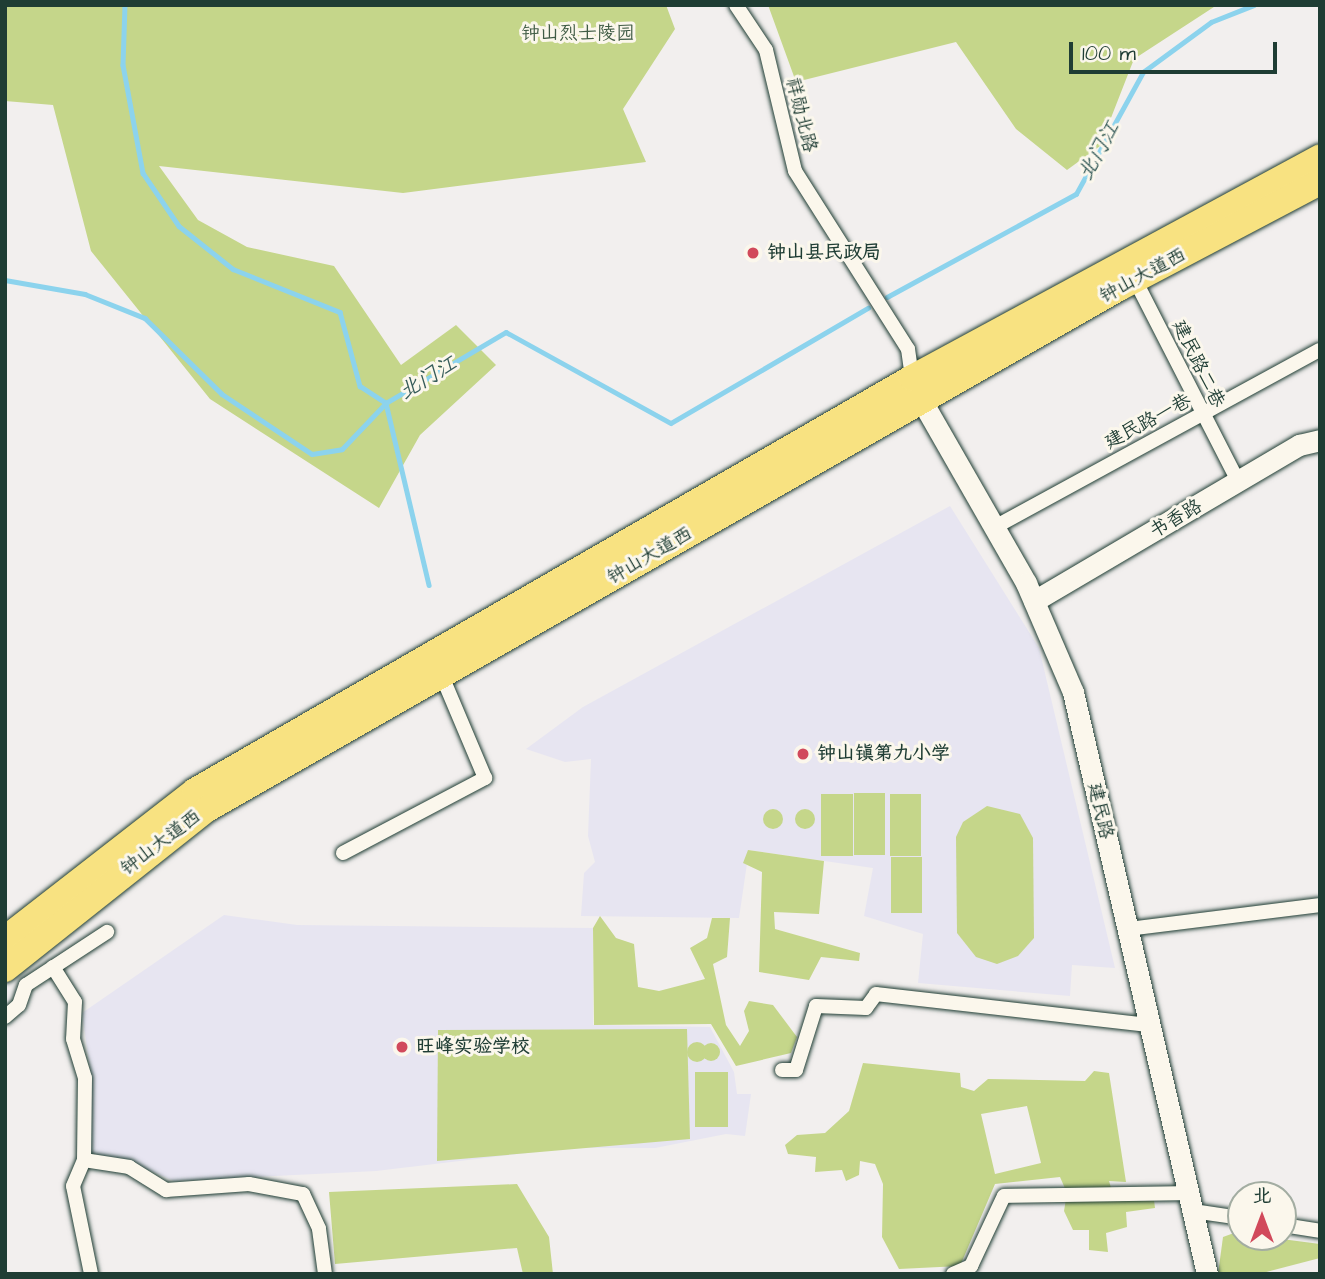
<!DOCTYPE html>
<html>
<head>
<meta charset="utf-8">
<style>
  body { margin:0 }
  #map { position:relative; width:1325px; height:1279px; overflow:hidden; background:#f2efee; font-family:"Architects Daughter","LXGW WenKai TC",sans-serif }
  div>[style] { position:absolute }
  .built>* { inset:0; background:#e7e5f1 }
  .green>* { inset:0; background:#c5d68a; transform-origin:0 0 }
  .round { border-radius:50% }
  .stream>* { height:4.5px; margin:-2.25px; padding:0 2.25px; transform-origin:2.25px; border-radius:2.25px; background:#8cd3ed }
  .roads { filter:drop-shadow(0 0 2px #1f3d34) drop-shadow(0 0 2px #1f3d34) }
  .street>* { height:14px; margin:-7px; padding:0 7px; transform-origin:7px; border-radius:7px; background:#fbf7ec }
  .secondary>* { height:21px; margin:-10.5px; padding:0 10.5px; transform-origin:10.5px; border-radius:10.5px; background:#fbf7ec }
  .highway>* { height:26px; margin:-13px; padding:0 13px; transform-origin:13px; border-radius:13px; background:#f8e281 }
  .dots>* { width:19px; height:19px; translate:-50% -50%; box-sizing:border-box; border:4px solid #fbf7ec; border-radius:50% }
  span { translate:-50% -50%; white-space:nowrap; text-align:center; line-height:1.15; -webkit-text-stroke:6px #fbf7ec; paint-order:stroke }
  .park-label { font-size:19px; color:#405c45 }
  .street-label { font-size:19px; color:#1f3d34 }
  .poi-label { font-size:19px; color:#1f3d34; font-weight:700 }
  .left { translate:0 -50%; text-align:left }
  .water-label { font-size:21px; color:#355b59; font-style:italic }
  .frame { position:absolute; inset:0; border:7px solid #1f3d34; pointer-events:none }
  .north { position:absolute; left:1227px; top:1181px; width:70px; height:70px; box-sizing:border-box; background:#fbf7ec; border:2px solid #a3ada2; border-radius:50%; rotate:0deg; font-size:19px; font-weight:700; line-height:28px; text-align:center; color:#1f3d34 }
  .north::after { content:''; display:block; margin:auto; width:24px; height:32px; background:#d1495b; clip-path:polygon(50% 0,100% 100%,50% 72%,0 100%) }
  .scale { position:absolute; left:1069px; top:42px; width:208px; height:32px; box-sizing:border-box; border:4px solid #1f3d34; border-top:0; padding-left:9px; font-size:21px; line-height:24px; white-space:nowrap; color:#1f3d34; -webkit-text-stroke:5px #fbf7ec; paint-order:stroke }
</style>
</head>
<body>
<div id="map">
  <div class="built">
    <div style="clip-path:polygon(950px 506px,1039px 648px,1115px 968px,1072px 965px,1070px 996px,918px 983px,923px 934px,864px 916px,873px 868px,749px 850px,739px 918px,581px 916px,584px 873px,595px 862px,588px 836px,591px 759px,565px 762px,526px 749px,583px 707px)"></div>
    <div style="clip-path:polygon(224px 915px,297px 925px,593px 928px,593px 1025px,710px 1027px,734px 1072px,737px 1094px,751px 1094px,745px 1136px,726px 1134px,655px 1148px,570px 1148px,376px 1171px,174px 1181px,133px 1163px,90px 1157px,91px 1076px,82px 1013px)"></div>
  </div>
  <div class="green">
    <div style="clip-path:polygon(5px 5px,666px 5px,675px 29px,623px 109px,646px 162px,403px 193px,159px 166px,198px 220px,247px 247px,334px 266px,401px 365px,456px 325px,496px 365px,420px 435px,379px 508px,210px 399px,91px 251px,53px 105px,5px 101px)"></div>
    <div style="clip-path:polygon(768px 5px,1217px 5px,1134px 59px,1100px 146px,1067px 170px,1016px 129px,956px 42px,796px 82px)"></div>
    <div style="left:854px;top:793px;width:31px;height:62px"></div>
    <div style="left:821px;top:794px;width:32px;height:62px"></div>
    <div style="left:890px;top:794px;width:31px;height:62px"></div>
    <div style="clip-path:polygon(987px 806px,1020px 814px,1033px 838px,1034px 938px,1018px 956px,997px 964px,976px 957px,957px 933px,956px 837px,963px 822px)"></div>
    <div class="round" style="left:795px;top:809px;width:20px;height:20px"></div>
    <div class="round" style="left:763px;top:809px;width:20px;height:20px"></div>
    <div style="clip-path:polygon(748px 850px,824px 861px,819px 914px,774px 912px,775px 929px,860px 953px,859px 961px,821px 957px,809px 980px,759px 972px,762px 872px,743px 863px)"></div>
    <div style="left:891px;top:857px;width:31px;height:56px"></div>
    <div style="clip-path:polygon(600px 916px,616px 938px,634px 944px,638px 987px,659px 991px,705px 979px,690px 948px,707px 938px,712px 918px,730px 918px,727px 957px,713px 964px,726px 1025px,740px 1046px,749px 1031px,744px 1011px,749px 1001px,773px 1005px,797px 1037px,791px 1053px,736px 1066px,711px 1024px,594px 1025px,593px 928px)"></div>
    <div style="clip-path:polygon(687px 1029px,690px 1139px,437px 1161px,438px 1030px)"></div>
    <div class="round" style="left:687px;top:1042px;width:20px;height:20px"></div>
    <div class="round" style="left:702px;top:1043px;width:18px;height:18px"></div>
    <div style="clip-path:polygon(evenodd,863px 1063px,960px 1073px,961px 1087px,974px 1091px,988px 1079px,1085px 1081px,1094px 1071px,1109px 1073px,1126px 1182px,1109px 1181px,1115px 1201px,1154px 1200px,1155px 1208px,1126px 1212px,1127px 1227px,1106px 1233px,1108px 1252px,1089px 1250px,1089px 1230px,1073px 1230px,1064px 1211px,1067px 1193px,1060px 1177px,995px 1184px,960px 1266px,899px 1269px,882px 1237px,883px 1184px,875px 1164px,860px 1161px,859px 1175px,846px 1181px,842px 1170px,815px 1172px,816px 1157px,788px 1154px,785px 1145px,797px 1135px,825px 1133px,849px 1111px,863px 1063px,1027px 1106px,1041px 1163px,995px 1174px,981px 1114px,1027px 1106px)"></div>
    <div style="left:695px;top:1072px;width:33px;height:55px"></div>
    <div style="clip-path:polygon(517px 1184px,549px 1237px,553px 1274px,523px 1274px,517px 1248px,335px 1264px,329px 1192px)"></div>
    <div style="clip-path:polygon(1234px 1233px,1320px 1244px,1320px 1258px,1259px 1274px,1218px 1274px,1223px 1237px)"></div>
  </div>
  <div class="stream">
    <div style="left:125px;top:5px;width:60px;rotate:91.9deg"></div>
    <div style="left:123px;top:65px;width:110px;rotate:79.5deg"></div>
    <div style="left:143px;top:173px;width:64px;rotate:55.8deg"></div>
    <div style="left:179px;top:226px;width:69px;rotate:38.5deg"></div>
    <div style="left:233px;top:269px;width:115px;rotate:21.9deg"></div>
    <div style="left:340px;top:312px;width:77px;rotate:74.9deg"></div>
    <div style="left:360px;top:386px;width:31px;rotate:33deg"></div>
    <div style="left:386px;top:403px;width:187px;rotate:76.7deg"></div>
    <div style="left:5px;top:280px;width:81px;rotate:9.9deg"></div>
    <div style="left:85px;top:294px;width:65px;rotate:21.8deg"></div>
    <div style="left:145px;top:318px;width:108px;rotate:44.6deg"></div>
    <div style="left:222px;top:394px;width:108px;rotate:33.7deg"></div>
    <div style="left:312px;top:454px;width:30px;rotate:-9deg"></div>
    <div style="left:342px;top:449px;width:64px;rotate:-46.3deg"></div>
    <div style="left:386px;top:403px;width:139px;rotate:-30.6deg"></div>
    <div style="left:506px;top:332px;width:188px;rotate:28.9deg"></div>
    <div style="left:671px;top:423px;width:228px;rotate:-30.3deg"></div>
    <div style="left:887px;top:297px;width:215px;rotate:-28.6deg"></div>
    <div style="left:1076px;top:194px;width:139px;rotate:-61.2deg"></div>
    <div style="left:1143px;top:72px;width:84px;rotate:-36.3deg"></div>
    <div style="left:1211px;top:22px;width:46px;rotate:-21.6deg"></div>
  </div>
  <div class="roads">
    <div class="street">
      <div style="left:736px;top:5px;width:54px;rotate:56.3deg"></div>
      <div style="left:766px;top:50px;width:124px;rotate:76.5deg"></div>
      <div style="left:795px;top:171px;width:211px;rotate:57.6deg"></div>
      <div style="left:908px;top:349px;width:29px;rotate:82deg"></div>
      <div style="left:1133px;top:276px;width:233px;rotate:62.9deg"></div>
      <div style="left:993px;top:528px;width:372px;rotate:-28.6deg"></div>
      <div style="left:343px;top:853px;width:161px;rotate:-27.8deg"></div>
      <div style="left:485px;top:778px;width:118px;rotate:-112.9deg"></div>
      <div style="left:1128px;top:929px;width:193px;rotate:-7.1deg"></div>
      <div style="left:53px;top:967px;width:41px;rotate:57.8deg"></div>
      <div style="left:75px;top:1002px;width:37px;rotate:93deg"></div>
      <div style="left:73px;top:1039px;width:41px;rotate:72.9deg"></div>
      <div style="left:85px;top:1078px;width:82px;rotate:90.7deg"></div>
      <div style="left:84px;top:1160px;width:46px;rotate:8.8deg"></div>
      <div style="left:129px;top:1167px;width:44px;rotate:31.9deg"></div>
      <div style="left:166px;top:1190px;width:83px;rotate:-4.1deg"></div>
      <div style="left:249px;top:1184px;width:55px;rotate:10.5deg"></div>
      <div style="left:303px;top:1194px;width:38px;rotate:65deg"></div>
      <div style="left:319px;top:1229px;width:45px;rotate:82.4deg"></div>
      <div style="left:5px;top:1017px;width:18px;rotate:-41deg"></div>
      <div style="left:19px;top:1005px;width:21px;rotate:-71deg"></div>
      <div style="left:26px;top:985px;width:97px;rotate:-33.2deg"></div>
      <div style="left:782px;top:1070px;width:14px"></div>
      <div style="left:796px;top:1070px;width:67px;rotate:-72.6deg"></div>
      <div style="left:816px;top:1006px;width:50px;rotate:2.3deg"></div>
      <div style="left:866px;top:1008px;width:17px;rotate:-54deg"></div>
      <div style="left:876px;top:994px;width:276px;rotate:6.5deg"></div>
      <div style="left:84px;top:1160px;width:28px;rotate:113deg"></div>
      <div style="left:73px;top:1186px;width:90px;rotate:78.4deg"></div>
      <div style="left:1193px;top:1211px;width:49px;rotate:8.3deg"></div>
      <div style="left:1283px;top:1225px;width:37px;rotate:9deg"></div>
      <div style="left:953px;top:1274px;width:20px;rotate:-24deg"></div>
      <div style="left:971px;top:1266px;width:77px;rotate:-64.8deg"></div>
      <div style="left:1004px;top:1196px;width:184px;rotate:-0.9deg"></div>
    </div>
    <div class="secondary">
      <div style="left:915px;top:389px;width:224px;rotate:60.2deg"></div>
      <div style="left:1026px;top:583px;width:119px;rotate:66.7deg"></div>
      <div style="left:1073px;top:692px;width:597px;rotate:77.03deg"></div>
      <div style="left:1034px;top:601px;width:308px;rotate:-30.5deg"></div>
      <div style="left:1299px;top:445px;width:22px;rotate:-13deg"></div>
    </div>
    <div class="highway">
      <div style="left:5px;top:939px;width:241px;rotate:-37.9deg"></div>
      <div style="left:195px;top:791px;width:827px;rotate:-29.94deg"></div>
      <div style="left:912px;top:378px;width:464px;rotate:-28.4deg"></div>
      <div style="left:5px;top:969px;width:258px;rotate:-38.4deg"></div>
      <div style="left:207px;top:809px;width:1050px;rotate:-29.74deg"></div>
      <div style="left:1119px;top:288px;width:227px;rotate:-27.8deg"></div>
    </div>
  </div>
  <div class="dots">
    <div style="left:753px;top:253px;background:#d1495b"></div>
    <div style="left:803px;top:754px;background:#d1495b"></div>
    <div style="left:402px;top:1047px;background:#d1495b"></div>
  </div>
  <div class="park-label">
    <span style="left:578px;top:34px">钟山烈士陵园</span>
  </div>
  <div class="street-label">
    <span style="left:801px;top:115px;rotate:76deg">祥勋北路</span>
    <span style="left:1143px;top:276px;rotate:-28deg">钟山大道西</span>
    <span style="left:1198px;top:364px;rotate:64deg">建民路二巷</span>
    <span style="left:1148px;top:422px;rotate:-28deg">建民路一巷</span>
    <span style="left:1176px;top:519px;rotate:-30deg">书香路</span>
    <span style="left:650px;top:556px;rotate:-30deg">钟山大道西</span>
    <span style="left:1100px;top:811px;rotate:77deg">建民路</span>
    <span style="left:161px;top:843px;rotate:-37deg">钟山大道西</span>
  </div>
  <div class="poi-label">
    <span class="left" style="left:767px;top:253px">钟山县民政局</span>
    <span class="left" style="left:817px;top:754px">钟山镇第九小学</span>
    <span class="left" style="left:416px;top:1047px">旺峰实验学校</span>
  </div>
  <div class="water-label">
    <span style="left:1099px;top:151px;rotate:-61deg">北门江</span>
    <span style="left:428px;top:378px;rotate:-31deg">北门江</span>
  </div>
  <div class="frame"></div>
  <div class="north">北</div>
  <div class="scale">100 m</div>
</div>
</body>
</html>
